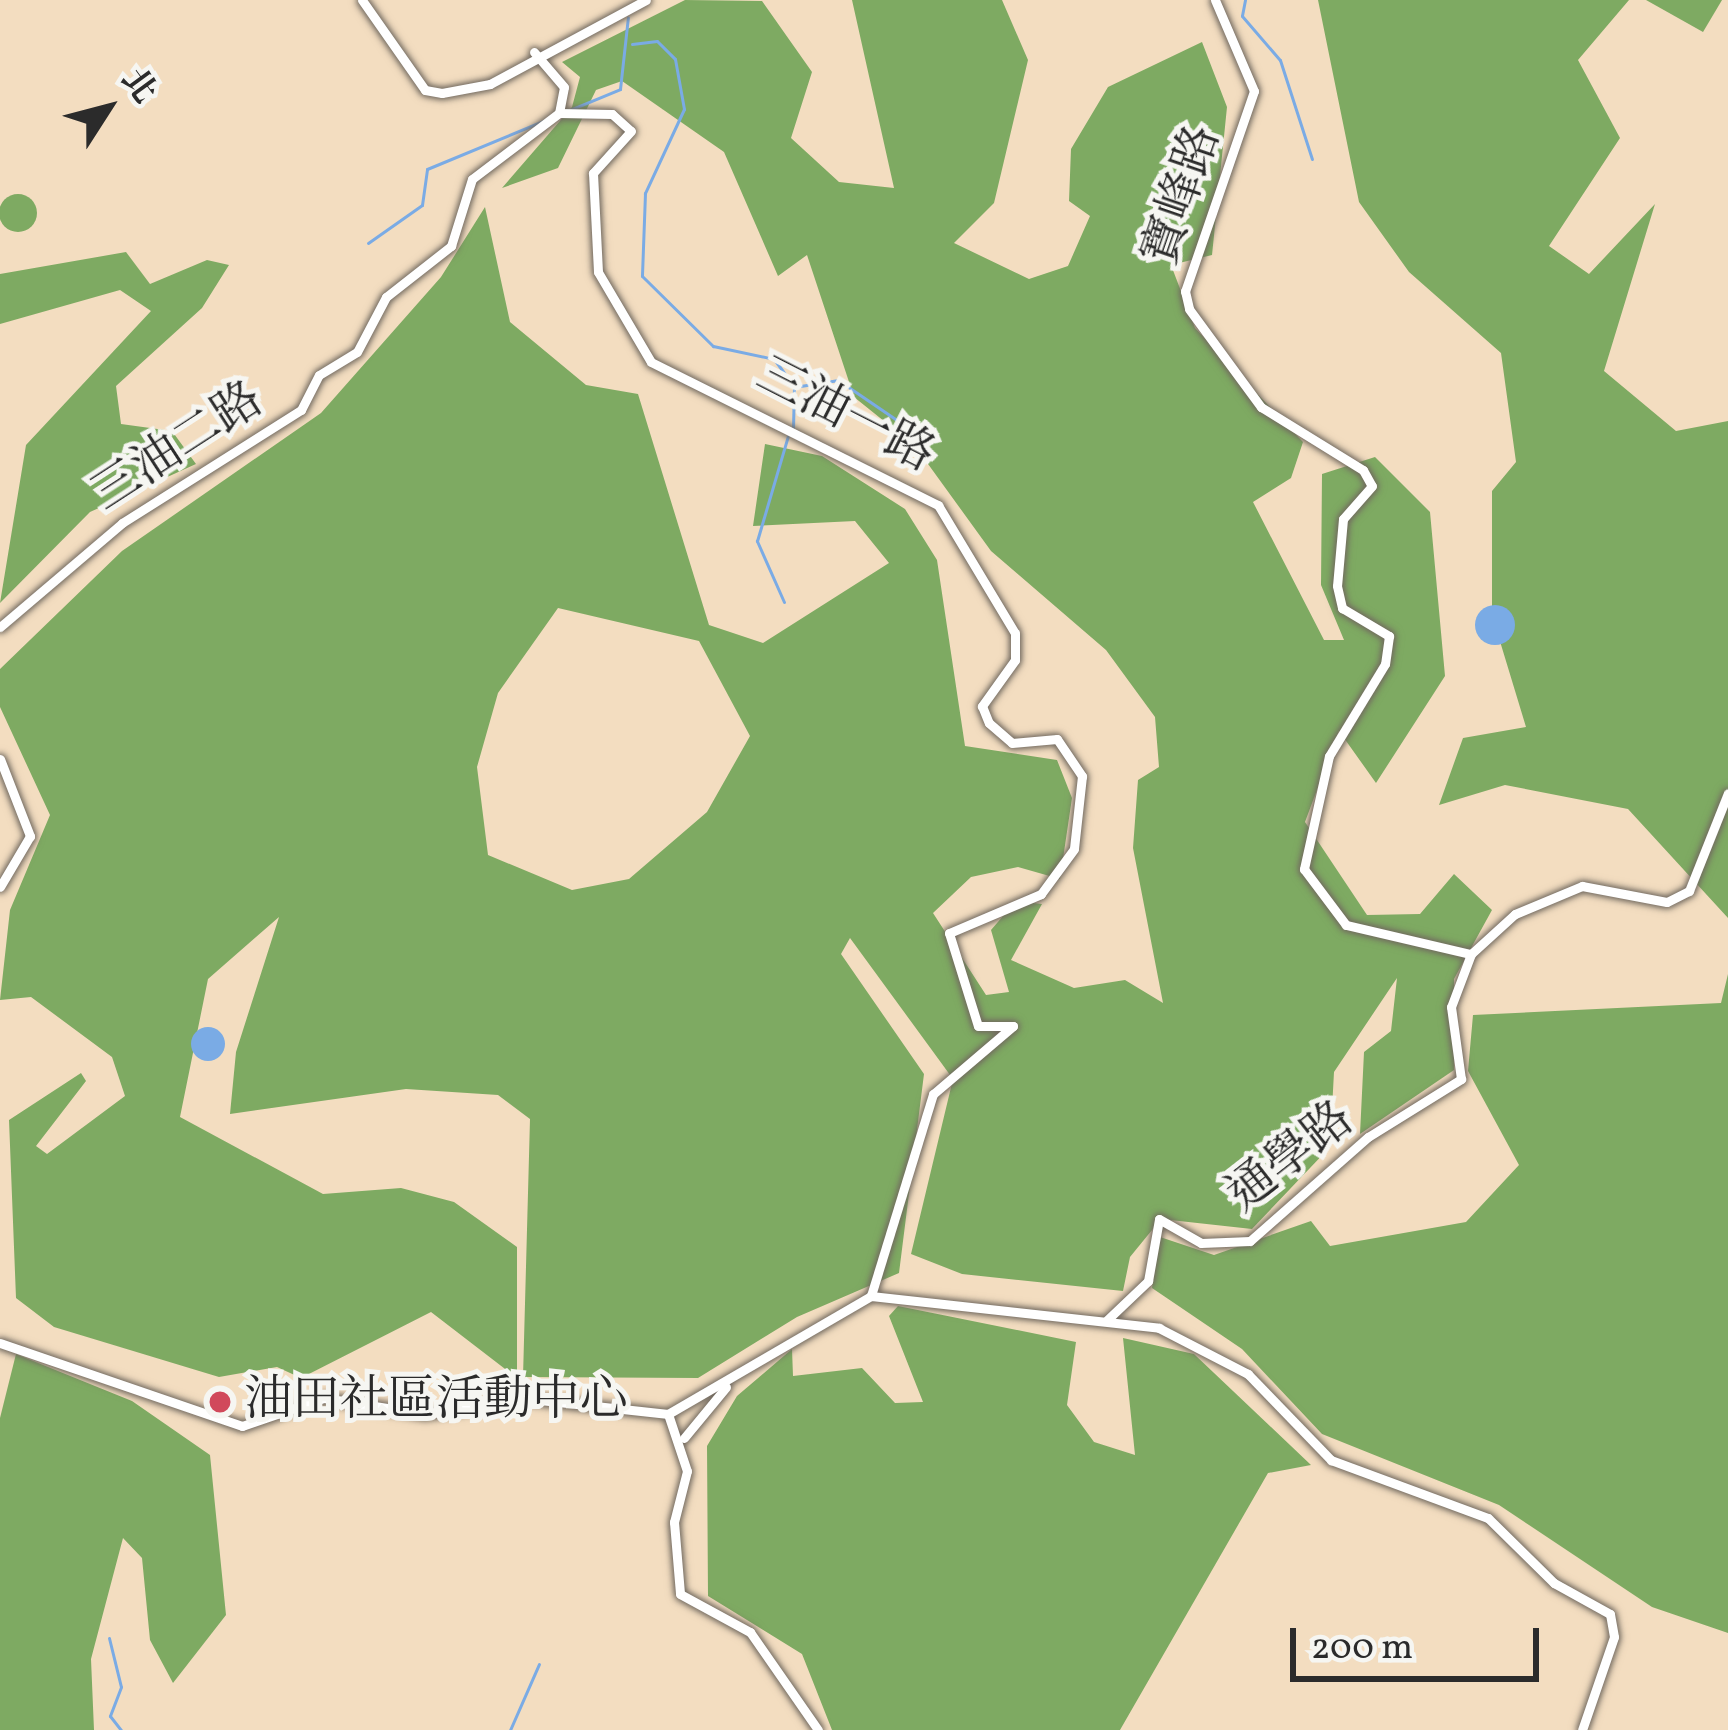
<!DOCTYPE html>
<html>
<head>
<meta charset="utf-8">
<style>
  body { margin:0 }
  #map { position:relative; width:1728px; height:1730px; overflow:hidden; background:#f3ddc0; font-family:Vollkorn,"Noto Serif TC",serif }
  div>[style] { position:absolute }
  .forest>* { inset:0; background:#7eaa62 }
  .round { border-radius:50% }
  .water>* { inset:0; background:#7aabe5 }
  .stream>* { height:3px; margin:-1.5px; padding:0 1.5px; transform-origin:1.5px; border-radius:1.5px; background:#7aabe5 }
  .roads { filter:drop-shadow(0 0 3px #71695f) drop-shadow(0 0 3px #71695f) }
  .minor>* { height:9px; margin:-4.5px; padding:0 4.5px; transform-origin:4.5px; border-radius:4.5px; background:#fff }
  .dots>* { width:33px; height:33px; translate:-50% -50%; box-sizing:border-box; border:6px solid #f6f6f2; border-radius:50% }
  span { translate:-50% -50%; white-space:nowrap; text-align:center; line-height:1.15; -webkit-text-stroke:10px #f6f6f2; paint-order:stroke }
  .street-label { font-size:48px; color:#2b2b2b }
  .poi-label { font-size:48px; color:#2b2b2b }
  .left { translate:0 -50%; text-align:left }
  .north { position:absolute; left:48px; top:48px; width:120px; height:120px; -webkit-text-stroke:9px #f6f6f2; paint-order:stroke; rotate:54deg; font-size:33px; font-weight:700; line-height:48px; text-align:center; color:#2b2b2b }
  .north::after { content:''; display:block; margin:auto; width:42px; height:54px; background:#2b2b2b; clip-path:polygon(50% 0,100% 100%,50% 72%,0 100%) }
  .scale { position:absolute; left:1290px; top:1628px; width:249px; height:54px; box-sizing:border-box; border:6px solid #2b2b2b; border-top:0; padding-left:15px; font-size:36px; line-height:42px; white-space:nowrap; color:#2b2b2b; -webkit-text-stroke:9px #f6f6f2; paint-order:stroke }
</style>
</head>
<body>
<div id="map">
  <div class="forest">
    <div style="clip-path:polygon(evenodd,685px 0,762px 1px,812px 72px,791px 138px,839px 182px,894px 188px,852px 0,1002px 0,1028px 60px,994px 203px,954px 243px,1029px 279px,1068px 266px,1090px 216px,1069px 201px,1071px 149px,1108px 87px,1202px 42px,1227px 107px,1212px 255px,1171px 265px,1195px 328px,1303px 442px,1291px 478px,1253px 502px,1324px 640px,1344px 640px,1321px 585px,1322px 474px,1375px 457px,1430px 512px,1445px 676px,1376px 783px,1339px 731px,1305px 822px,1367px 915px,1420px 914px,1454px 874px,1492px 910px,1454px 979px,1454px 1070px,1360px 1134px,1364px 1052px,1391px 1031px,1397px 978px,1334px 1072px,1330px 1147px,1252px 1229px,1161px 1219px,1130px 1257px,1123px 1291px,962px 1274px,911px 1254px,953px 1079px,850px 938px,841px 954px,924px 1074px,899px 1273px,797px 1317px,698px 1378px,523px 1377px,530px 1119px,498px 1095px,406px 1089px,230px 1114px,236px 1052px,279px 917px,208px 979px,180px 1117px,323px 1194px,401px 1188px,454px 1202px,517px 1247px,517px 1378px,431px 1312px,301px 1378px,277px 1367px,219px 1377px,54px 1327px,16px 1298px,9px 1120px,81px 1073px,86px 1081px,36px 1146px,47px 1154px,125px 1096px,112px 1057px,31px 997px,0 1000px,10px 910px,50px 815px,0 707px,0 669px,122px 551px,321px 413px,441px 277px,485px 207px,510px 322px,586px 385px,638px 394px,709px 625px,763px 643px,889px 563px,855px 521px,753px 526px,765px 444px,822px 456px,905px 509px,937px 560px,965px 746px,1057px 760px,1072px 798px,1060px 879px,1018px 867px,971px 877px,933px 913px,986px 995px,1009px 992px,991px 930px,1016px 901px,1042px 904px,1011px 960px,1074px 988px,1125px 980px,1163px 1003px,1133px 848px,1138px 780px,1159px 767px,1155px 717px,1106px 650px,991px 551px,915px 446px,854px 397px,807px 255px,778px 276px,724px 152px,622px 81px,596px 90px,558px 168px,502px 188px,572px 107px,580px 77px,562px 62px,685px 0,558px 608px,699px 641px,750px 736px,707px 812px,629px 879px,572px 890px,488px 855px,477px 767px,498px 693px,558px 608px)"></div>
    <div style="clip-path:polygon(1318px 0,1629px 0,1578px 60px,1620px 138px,1549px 246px,1589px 274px,1655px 204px,1604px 371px,1676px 431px,1728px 421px,1728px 918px,1628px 809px,1505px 785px,1439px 805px,1463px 738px,1526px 727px,1492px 615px,1492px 491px,1516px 462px,1501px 353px,1409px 272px,1359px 202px)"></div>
    <div style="clip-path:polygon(1646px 0,1722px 0,1703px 32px)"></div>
    <div class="round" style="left:-1px;top:194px;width:38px;height:38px"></div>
    <div style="clip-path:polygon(126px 252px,150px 284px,207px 260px,229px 265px,202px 308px,116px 386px,121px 424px,172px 431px,196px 464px,90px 512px,0 603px,26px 445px,151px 311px,120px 290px,0 324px,0 274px)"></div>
    <div style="clip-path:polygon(1728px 974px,1728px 1633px,1652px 1607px,1499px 1505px,1322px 1434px,1242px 1349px,1152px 1288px,1160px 1237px,1214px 1255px,1311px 1221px,1330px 1246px,1466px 1222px,1519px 1165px,1468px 1071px,1473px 1015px,1721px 1003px)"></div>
    <div style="clip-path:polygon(898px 1306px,1076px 1342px,1067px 1405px,1094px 1442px,1135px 1455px,1123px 1338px,1194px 1354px,1311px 1465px,1268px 1473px,1120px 1730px,832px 1730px,802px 1654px,708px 1596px,707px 1446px,737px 1396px,792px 1349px,793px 1376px,862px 1368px,895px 1403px,923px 1402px,889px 1316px)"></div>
    <div style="clip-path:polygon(16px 1354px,132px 1401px,210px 1455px,226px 1615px,173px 1683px,150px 1640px,142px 1558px,123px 1538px,91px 1659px,94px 1730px,0 1730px,0 1418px)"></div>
  </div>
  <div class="water">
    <div class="round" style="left:1475px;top:605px;width:40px;height:40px"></div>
    <div class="round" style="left:191px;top:1027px;width:34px;height:34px"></div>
  </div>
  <div class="stream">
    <div style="left:1245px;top:0;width:16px;rotate:101deg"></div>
    <div style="left:1242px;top:16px;width:58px;rotate:49.2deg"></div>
    <div style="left:1280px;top:60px;width:104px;rotate:72.1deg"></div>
    <div style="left:632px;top:44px;width:25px;rotate:-7deg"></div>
    <div style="left:657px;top:41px;width:25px;rotate:45deg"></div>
    <div style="left:675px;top:59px;width:51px;rotate:79.8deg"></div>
    <div style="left:684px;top:109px;width:93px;rotate:114.9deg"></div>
    <div style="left:645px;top:193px;width:83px;rotate:92.1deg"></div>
    <div style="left:642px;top:276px;width:100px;rotate:44.6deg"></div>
    <div style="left:713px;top:346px;width:62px;rotate:12deg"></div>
    <div style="left:774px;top:359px;width:34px;rotate:54deg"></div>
    <div style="left:794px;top:387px;width:41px;rotate:91.4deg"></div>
    <div style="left:368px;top:243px;width:66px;rotate:-35.1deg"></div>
    <div style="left:422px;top:205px;width:36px;rotate:-82deg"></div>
    <div style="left:427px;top:169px;width:209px;rotate:-22.5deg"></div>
    <div style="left:620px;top:89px;width:72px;rotate:-83.7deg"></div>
    <div style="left:794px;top:387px;width:45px;rotate:-9deg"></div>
    <div style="left:838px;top:380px;width:91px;rotate:34.2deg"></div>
    <div style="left:784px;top:602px;width:67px;rotate:-113.9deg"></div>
    <div style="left:757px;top:541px;width:109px;rotate:-73.6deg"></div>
    <div style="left:109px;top:1638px;width:50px;rotate:76.2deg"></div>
    <div style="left:121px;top:1687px;width:31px;rotate:111deg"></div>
    <div style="left:110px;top:1716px;width:18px;rotate:52deg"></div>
    <div style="left:510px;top:1730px;width:72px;rotate:-66.3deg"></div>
  </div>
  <div class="roads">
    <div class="minor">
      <div style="left:362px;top:0;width:110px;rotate:55deg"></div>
      <div style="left:425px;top:90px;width:17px;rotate:10deg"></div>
      <div style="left:442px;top:93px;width:49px;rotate:-10.6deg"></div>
      <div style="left:490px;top:84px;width:177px;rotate:-28.3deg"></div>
      <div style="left:1215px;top:0;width:99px;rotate:66.8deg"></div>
      <div style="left:1254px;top:91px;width:212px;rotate:109deg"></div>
      <div style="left:1185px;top:291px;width:18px;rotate:77deg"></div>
      <div style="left:1189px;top:309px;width:122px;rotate:53.7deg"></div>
      <div style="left:1261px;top:407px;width:120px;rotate:31.7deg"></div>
      <div style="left:1363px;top:470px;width:18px;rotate:61deg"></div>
      <div style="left:1372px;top:486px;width:44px;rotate:131.3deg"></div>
      <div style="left:1343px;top:519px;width:67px;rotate:95.1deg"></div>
      <div style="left:1337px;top:586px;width:23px;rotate:77deg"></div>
      <div style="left:1342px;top:608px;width:55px;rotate:30.8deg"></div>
      <div style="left:1389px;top:636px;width:28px;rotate:98deg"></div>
      <div style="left:1385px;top:664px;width:108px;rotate:121.3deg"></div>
      <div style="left:1329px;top:756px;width:116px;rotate:102.5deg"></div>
      <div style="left:1304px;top:869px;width:70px;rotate:53.1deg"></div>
      <div style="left:1346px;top:925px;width:128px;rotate:13.1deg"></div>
      <div style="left:559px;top:113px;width:53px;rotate:1.1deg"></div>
      <div style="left:612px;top:114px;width:25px;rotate:42deg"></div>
      <div style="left:631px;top:131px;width:57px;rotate:132.1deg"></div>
      <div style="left:593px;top:173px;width:99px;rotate:87.1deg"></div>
      <div style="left:598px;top:272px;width:104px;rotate:59.5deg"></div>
      <div style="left:651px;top:362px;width:321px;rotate:26.5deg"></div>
      <div style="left:938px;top:505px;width:149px;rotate:59deg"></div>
      <div style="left:1015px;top:633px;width:27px;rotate:90deg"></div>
      <div style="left:1015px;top:660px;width:57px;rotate:125.7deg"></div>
      <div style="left:982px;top:706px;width:18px;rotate:68deg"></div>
      <div style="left:989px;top:723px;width:30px;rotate:41deg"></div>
      <div style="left:1012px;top:743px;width:45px;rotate:-5.1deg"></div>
      <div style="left:1057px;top:739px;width:45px;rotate:56deg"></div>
      <div style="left:1082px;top:776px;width:73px;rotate:96.3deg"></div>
      <div style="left:1074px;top:849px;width:56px;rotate:126.3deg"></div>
      <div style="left:1041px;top:894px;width:100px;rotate:157deg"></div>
      <div style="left:949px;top:933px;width:97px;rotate:72.7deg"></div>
      <div style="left:978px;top:1026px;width:35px"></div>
      <div style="left:1013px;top:1026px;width:105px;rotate:139.6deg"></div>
      <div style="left:933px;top:1094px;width:211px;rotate:107.1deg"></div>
      <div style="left:0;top:627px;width:160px;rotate:-40.4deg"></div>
      <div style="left:122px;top:523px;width:212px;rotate:-32.3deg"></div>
      <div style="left:301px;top:410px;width:39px;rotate:-63deg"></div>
      <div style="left:319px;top:375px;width:44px;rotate:-31.2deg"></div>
      <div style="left:357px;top:352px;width:62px;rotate:-62.2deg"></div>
      <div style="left:386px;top:297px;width:83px;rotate:-38.1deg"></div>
      <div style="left:451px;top:246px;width:70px;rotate:-72.6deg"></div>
      <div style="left:472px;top:179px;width:109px;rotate:-37.2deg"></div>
      <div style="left:559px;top:113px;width:26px;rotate:-79deg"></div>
      <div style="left:564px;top:87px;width:46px;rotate:-130.6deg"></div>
      <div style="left:0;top:759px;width:83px;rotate:68.7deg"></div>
      <div style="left:30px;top:836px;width:59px;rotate:120.5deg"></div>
      <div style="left:1107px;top:1320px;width:57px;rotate:-43.6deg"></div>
      <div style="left:1148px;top:1281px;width:63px;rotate:-79.9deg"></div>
      <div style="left:1159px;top:1219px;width:48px;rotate:29.7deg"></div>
      <div style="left:1201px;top:1243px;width:49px;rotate:-2.3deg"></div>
      <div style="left:1250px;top:1241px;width:157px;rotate:-41.4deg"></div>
      <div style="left:1368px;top:1137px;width:110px;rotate:-31.9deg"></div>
      <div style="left:1461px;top:1079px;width:73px;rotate:-97.9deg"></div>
      <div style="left:1451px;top:1007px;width:57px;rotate:-69.3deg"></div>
      <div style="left:1471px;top:954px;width:59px;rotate:-42.3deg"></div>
      <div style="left:1515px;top:914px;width:73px;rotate:-22.7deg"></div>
      <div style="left:1582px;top:886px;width:86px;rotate:10.7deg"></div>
      <div style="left:1667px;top:902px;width:25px;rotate:-27deg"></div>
      <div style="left:1689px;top:891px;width:105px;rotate:-68.3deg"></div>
      <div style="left:0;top:1343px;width:256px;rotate:18.9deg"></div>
      <div style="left:242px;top:1426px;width:87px;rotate:-18.9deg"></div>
      <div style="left:324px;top:1398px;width:102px;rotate:9deg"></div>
      <div style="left:425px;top:1414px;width:107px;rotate:-8.1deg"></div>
      <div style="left:531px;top:1399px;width:138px;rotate:6.2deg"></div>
      <div style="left:668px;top:1414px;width:235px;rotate:-30.2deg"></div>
      <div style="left:871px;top:1296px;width:290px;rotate:6.3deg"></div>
      <div style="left:1159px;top:1328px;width:100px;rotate:27.3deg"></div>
      <div style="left:1248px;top:1374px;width:120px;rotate:46deg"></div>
      <div style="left:1331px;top:1460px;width:167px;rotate:20.3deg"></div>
      <div style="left:1488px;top:1518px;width:93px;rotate:44.6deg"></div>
      <div style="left:1554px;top:1583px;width:64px;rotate:29deg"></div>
      <div style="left:1610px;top:1614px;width:23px;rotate:80deg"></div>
      <div style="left:1614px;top:1637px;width:98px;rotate:109deg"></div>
      <div style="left:668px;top:1414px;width:60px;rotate:71.6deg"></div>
      <div style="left:687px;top:1471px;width:53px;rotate:104.3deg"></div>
      <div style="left:674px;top:1522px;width:72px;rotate:85.2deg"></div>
      <div style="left:680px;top:1594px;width:80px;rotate:28.5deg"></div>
      <div style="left:750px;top:1632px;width:119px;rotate:55.2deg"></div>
      <div style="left:684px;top:1438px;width:66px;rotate:-50.5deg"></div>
    </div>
  </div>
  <div class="dots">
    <div style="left:220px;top:1402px;background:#d1495b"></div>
  </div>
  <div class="street-label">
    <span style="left:1183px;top:196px;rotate:-71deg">寶峰路</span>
    <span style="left:845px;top:416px;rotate:27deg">三油一路</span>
    <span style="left:178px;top:448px;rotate:-33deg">三油二路</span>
    <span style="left:1291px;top:1158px;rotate:-38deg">通學路</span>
  </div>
  <div class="poi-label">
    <span class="left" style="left:244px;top:1402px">油田社區活動中心</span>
  </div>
  <div class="north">北</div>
  <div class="scale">200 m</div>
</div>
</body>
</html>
